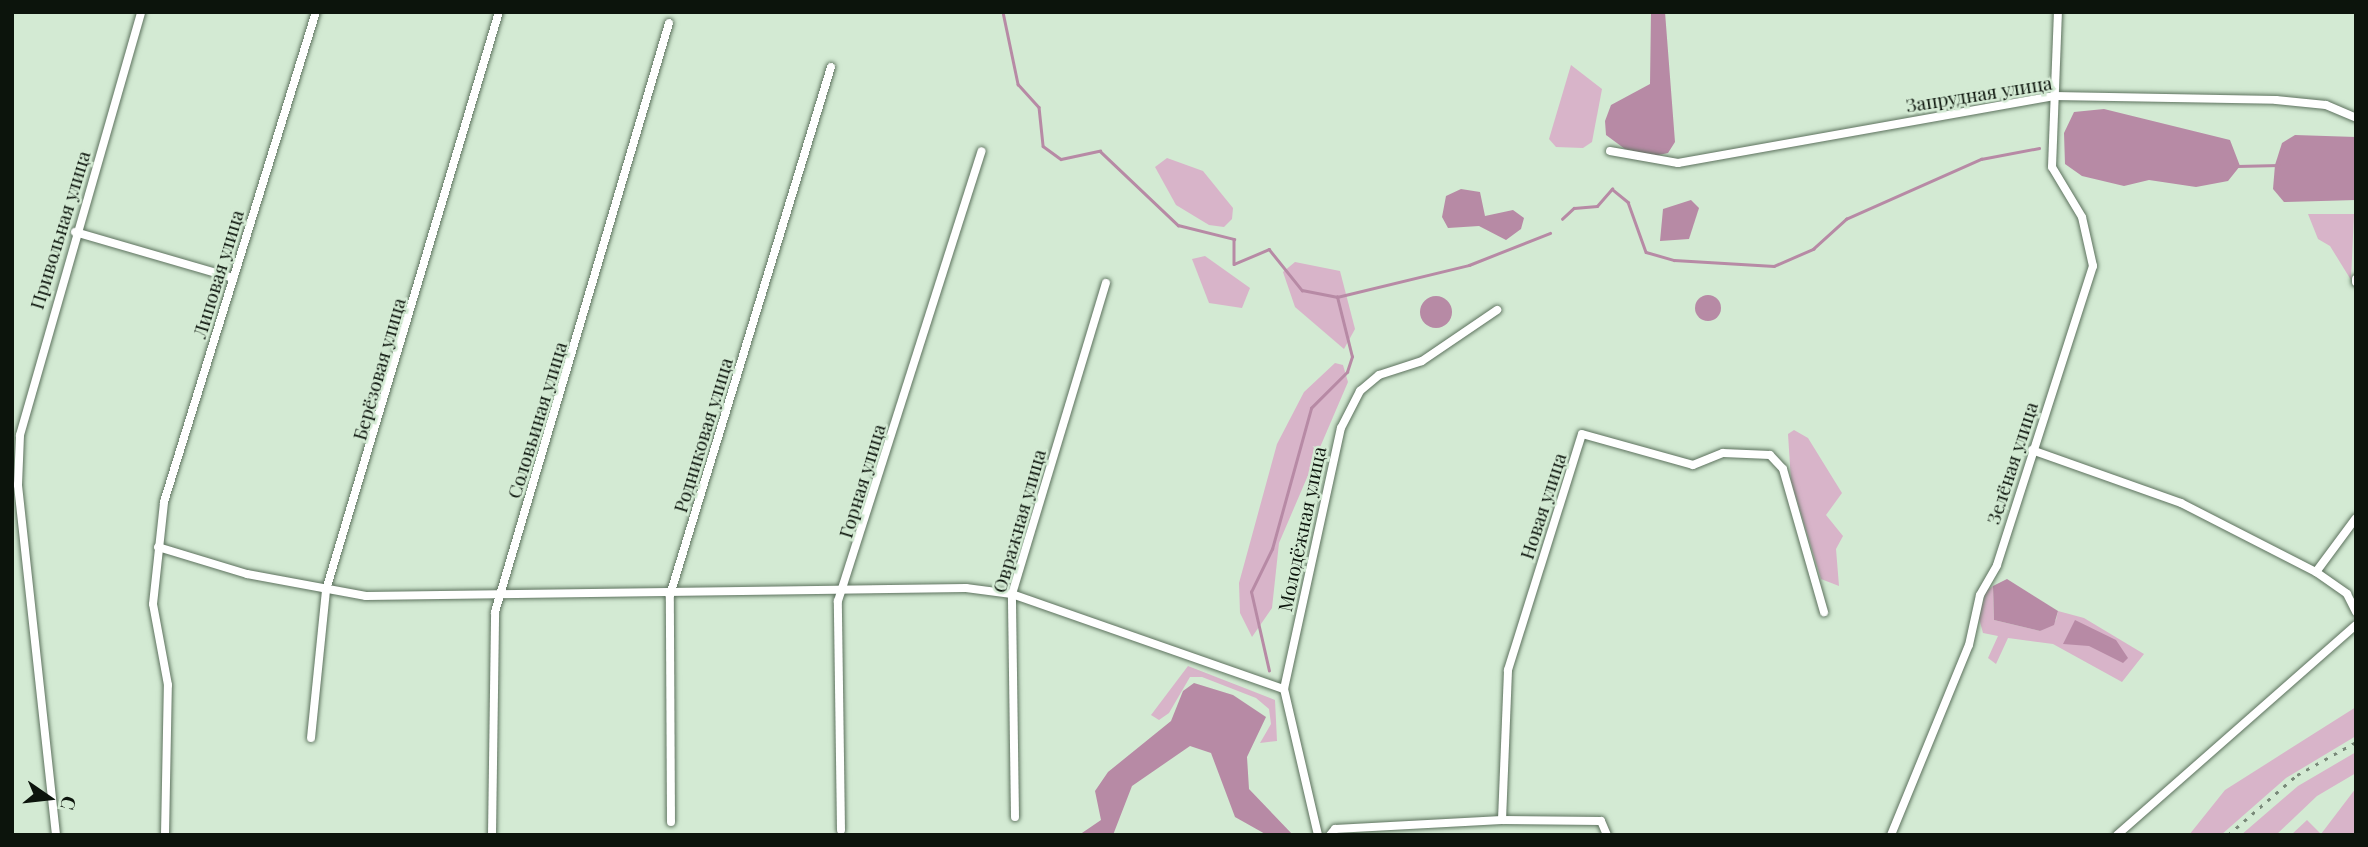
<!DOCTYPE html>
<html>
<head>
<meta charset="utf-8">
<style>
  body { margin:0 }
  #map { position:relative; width:2368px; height:847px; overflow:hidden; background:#d3ead3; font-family:"Playfair Display",serif }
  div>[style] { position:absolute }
  .green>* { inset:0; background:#d8b4c9 }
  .water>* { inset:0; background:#b78aa5 }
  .round { border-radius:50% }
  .stream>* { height:2.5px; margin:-1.25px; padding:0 1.25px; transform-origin:1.25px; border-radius:1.25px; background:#b78aa5 }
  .roads { filter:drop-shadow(0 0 2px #5d725e) drop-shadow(0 0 2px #5d725e) }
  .street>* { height:8px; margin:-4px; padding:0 4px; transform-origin:4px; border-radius:4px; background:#fff }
  .rail>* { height:2.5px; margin-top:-1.25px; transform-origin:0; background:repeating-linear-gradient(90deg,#798979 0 3.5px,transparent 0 10.5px) }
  span { translate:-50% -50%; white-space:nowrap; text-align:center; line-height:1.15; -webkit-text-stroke:5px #d3ead3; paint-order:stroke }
  .street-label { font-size:19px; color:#0c140c }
  .frame { position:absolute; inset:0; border:14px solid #0c140c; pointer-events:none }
  .north { position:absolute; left:14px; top:763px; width:70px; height:70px; -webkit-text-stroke:5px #d3ead3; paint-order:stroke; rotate:104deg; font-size:19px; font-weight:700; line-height:28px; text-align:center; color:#0c140c }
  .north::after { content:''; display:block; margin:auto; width:24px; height:32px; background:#0c140c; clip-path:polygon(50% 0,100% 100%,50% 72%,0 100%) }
</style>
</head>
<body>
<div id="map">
  <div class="green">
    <div style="clip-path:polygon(1571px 65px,1602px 89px,1592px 142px,1583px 148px,1556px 147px,1549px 139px)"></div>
    <div style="clip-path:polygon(1167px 158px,1203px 171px,1233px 208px,1232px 219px,1224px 227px,1209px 225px,1176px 205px,1155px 167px)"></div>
    <div style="clip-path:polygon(2308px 214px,2354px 214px,2351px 280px,2330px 246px,2318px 239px)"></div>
    <div style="clip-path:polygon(1205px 256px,1250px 288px,1242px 308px,1209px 303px,1192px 259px)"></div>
    <div style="clip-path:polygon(1295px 262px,1340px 271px,1355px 329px,1344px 349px,1295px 307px,1283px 272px)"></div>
    <div style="clip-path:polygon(1335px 363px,1343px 365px,1348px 382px,1279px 543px,1272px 608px,1252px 637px,1240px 613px,1239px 583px,1277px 444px,1304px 392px)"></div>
    <div style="clip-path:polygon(1794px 430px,1808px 438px,1842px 493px,1826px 515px,1843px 536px,1836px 549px,1839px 586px,1821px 579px,1791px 481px,1788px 434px)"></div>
    <div style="clip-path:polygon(1993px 586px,1994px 620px,2040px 631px,2056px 620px,2058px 611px,2084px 618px,2144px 654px,2122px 682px,2053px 644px,2008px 638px,1996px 664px,1988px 658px,1998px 636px,1983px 633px,1979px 618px,1986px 591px)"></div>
    <div style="clip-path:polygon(1188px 666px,1275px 700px,1277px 741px,1260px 743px,1271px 724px,1269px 709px,1256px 698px,1202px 677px,1190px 677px,1169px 713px,1159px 720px,1151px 715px)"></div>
    <div style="clip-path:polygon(2356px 707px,2356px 736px,2286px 778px,2221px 835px,2189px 835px,2225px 790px)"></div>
    <div style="clip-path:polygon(2356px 752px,2356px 773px,2317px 796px,2276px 835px,2241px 835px,2298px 786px)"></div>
    <div style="clip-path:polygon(2356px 788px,2356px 835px,2291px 835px,2307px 820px,2321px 834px)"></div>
  </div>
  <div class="water">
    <div style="clip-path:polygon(1651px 12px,1665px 12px,1675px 142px,1668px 153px,1654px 156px,1625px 149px,1606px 135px,1605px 121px,1611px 105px,1650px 84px)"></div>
    <div style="clip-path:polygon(2104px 109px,2230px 140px,2240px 166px,2228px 181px,2196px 187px,2149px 180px,2124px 186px,2082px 176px,2065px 164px,2064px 133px,2074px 112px)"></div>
    <div style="clip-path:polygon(2295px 135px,2356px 137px,2356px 200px,2284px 202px,2273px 189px,2275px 165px,2282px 143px)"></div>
    <div style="clip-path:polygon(1461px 189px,1480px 192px,1485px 216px,1513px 210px,1524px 218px,1521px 229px,1506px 240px,1479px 226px,1448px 228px,1442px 217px,1446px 196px)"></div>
    <div style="clip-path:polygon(1691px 200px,1699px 208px,1689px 239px,1660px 241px,1663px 209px)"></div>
    <div class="round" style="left:1695px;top:295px;width:26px;height:26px"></div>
    <div class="round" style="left:1420px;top:296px;width:32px;height:32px"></div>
    <div style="clip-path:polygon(2007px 579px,2058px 611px,2054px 625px,2040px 631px,1994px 620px,1993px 586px)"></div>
    <div style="clip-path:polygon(2075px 620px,2116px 640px,2128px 658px,2123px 663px,2089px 646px,2063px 644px)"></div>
    <div style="clip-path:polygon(1194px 683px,1233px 695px,1266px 717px,1247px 757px,1249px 789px,1293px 835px,1267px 835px,1235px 817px,1211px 753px,1190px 746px,1132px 786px,1113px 835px,1079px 835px,1101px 820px,1095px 791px,1108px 772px,1171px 721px,1183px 691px)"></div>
  </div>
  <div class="stream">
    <div style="left:1003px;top:12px;width:74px;rotate:78.2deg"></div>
    <div style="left:1018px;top:84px;width:31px;rotate:48deg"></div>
    <div style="left:1039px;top:107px;width:39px;rotate:84deg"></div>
    <div style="left:1043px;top:146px;width:22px;rotate:36deg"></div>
    <div style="left:1061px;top:159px;width:40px;rotate:-12deg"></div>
    <div style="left:1100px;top:151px;width:108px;rotate:43.5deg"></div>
    <div style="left:1178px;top:225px;width:58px;rotate:14deg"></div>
    <div style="left:1234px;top:239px;width:25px;rotate:90deg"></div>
    <div style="left:1234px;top:264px;width:38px;rotate:-23deg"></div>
    <div style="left:1269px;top:249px;width:53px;rotate:51.2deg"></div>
    <div style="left:1302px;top:290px;width:36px;rotate:11deg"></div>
    <div style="left:1337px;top:297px;width:136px;rotate:-13.6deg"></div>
    <div style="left:1469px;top:265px;width:87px;rotate:-21.6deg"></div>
    <div style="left:2237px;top:166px;width:42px;rotate:-1.4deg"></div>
    <div style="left:1562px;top:219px;width:16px;rotate:-43deg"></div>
    <div style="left:1574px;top:208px;width:23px;rotate:-5deg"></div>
    <div style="left:1597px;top:206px;width:23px;rotate:-49deg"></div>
    <div style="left:1612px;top:189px;width:21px;rotate:39deg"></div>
    <div style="left:1628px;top:202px;width:53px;rotate:70.2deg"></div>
    <div style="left:1646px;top:252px;width:29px;rotate:16deg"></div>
    <div style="left:1674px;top:260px;width:100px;rotate:3.4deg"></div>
    <div style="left:1774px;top:266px;width:43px;rotate:-23.6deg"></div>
    <div style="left:1813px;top:249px;width:45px;rotate:-42.3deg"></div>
    <div style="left:1846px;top:219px;width:148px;rotate:-24deg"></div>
    <div style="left:1981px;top:159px;width:59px;rotate:-10.7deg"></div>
    <div style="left:1269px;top:671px;width:81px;rotate:-102.8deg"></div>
    <div style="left:1251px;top:592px;width:48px;rotate:-64deg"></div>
    <div style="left:1272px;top:549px;width:146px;rotate:-74.5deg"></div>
    <div style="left:1311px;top:408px;width:51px;rotate:-45deg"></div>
    <div style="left:1347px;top:372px;width:16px;rotate:-72deg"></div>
    <div style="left:1352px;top:357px;width:62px;rotate:-104deg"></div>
  </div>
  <div class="roads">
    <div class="street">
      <div style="left:1610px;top:151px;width:69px;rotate:10deg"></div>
      <div style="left:1678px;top:163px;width:382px;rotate:-10.1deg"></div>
      <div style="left:2054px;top:96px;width:222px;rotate:1deg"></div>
      <div style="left:2276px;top:100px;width:50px;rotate:5.7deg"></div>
      <div style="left:2326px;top:105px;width:33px;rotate:23deg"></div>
      <div style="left:75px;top:232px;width:165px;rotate:16.2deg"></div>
      <div style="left:2356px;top:279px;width:3px;rotate:90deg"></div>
      <div style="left:2032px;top:450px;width:158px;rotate:19.6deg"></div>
      <div style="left:2181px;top:503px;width:152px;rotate:27.1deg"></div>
      <div style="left:2316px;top:572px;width:38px;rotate:35deg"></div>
      <div style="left:2347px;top:594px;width:20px;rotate:63deg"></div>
      <div style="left:158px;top:547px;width:93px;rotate:16.9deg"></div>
      <div style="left:247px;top:574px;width:121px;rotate:10.5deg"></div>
      <div style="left:366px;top:596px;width:600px;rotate:-0.76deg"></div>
      <div style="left:966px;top:588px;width:46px;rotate:7.4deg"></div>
      <div style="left:1012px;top:594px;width:288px;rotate:19.3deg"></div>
      <div style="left:2316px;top:572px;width:67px;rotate:-53.5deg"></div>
      <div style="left:311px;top:738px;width:149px;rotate:-84.2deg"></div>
      <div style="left:326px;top:590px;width:603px;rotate:-73.34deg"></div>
      <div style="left:1015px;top:817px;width:223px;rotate:-90.8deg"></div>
      <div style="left:1012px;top:594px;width:325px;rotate:-73.2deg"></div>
      <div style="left:1502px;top:820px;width:150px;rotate:-87.7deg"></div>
      <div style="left:1508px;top:670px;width:247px;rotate:-72.6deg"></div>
      <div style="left:1582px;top:434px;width:115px;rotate:15.6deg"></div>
      <div style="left:1693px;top:465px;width:32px;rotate:-22deg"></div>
      <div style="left:1723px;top:453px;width:47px;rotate:2.4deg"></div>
      <div style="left:1770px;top:455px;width:19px;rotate:47deg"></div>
      <div style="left:1783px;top:469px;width:149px;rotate:74deg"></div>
      <div style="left:671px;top:822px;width:227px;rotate:-90.3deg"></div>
      <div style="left:670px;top:595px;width:552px;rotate:-73.04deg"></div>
      <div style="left:841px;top:830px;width:229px;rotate:-90.8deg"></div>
      <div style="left:838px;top:601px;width:472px;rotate:-72.3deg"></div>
      <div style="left:56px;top:835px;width:352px;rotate:-96.2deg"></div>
      <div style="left:18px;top:485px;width:50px;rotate:-87.7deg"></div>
      <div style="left:20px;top:435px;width:440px;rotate:-74deg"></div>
      <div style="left:165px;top:835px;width:150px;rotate:-88.9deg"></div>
      <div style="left:168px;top:685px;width:82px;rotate:-100.5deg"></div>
      <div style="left:153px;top:604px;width:103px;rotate:-83.8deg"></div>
      <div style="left:164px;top:502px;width:513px;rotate:-72.77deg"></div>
      <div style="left:492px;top:835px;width:223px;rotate:-89.2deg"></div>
      <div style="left:495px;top:612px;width:614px;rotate:-73.54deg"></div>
      <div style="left:1318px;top:835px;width:150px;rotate:-103.1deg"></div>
      <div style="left:1284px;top:689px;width:267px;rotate:-77.7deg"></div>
      <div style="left:1341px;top:428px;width:42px;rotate:-62.8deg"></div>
      <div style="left:1360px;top:391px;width:25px;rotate:-40deg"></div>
      <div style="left:1379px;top:375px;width:45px;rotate:-18deg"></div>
      <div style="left:1422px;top:361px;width:91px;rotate:-34.2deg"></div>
      <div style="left:1330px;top:835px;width:8px;rotate:-50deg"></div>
      <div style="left:1335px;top:829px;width:167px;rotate:-3.1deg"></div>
      <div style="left:1502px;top:820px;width:99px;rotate:0.6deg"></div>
      <div style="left:1601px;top:821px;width:15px;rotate:67deg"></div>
      <div style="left:1891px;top:835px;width:205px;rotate:-67.7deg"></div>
      <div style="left:1969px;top:645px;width:51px;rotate:-77.6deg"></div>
      <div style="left:1980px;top:595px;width:34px;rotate:-60deg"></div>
      <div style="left:1997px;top:565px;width:314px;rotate:-72.2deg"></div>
      <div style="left:2093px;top:266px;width:50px;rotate:-102.7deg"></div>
      <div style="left:2082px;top:217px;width:58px;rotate:-121deg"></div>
      <div style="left:2052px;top:167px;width:155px;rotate:-87.8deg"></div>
      <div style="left:2117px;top:835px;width:318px;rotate:-41.3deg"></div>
    </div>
  </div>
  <div class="rail">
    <div style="left:2228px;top:835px;width:91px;rotate:-41deg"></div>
    <div style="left:2297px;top:775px;width:68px;rotate:-29.2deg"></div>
  </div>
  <div class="street-label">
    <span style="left:1979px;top:94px;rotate:-9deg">Запрудная улица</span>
    <span style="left:60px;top:230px;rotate:-73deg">Привольная улица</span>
    <span style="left:218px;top:274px;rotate:-73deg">Липовая улица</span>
    <span style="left:379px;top:369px;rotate:-74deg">Берёзовая улица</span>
    <span style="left:537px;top:420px;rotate:-73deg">Соловьиная улица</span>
    <span style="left:703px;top:435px;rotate:-73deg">Родниковая улица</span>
    <span style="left:2012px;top:463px;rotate:-72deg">Зелёная улица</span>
    <span style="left:862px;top:481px;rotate:-73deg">Горная улица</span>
    <span style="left:1543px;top:506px;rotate:-72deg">Новая улица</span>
    <span style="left:1019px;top:521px;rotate:-74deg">Овражная улица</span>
    <span style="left:1302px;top:529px;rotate:-78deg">Молодёжная улица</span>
  </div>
  <div class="frame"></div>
  <div class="north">С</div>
</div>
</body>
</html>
